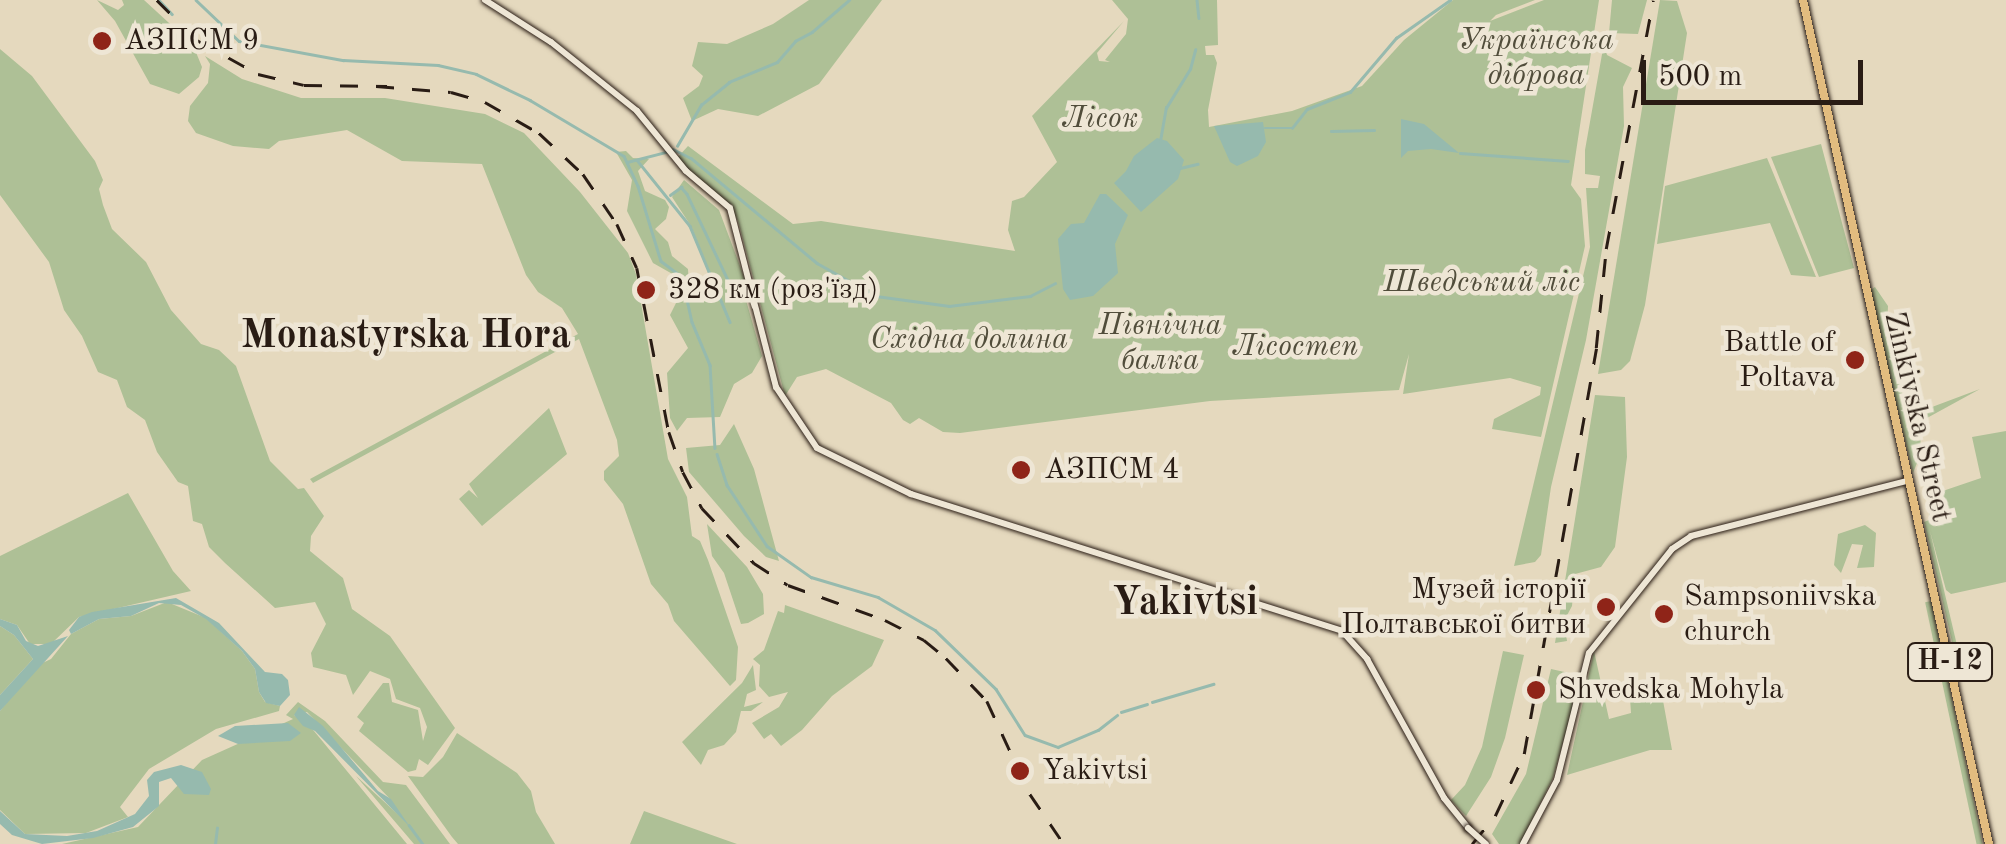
<!DOCTYPE html>
<html>
<head>
<meta charset="utf-8">
<style>
  body { margin:0 }
  #map { position:relative; width:2006px; height:844px; overflow:hidden; background:#e5d9be; font-family:"Old Standard TT",serif }
  div>[style] { position:absolute }
  .green>* { inset:0; background:#aec096; transform-origin:0 0 }
  .water>* { inset:0; background:#96baae }
  .stream>* { height:2.5px; margin:-1.25px; padding:0 1.25px; transform-origin:1.25px; border-radius:1.25px; background:#96baae }
  .roads { filter:drop-shadow(0 0 2px #291c14) drop-shadow(0 0 2px #291c14) }
  .secondary>* { height:6px; margin:-3px; padding:0 3px; transform-origin:3px; border-radius:3px; background:#eee6d5 }
  .primary>* { height:8px; margin:-4px; padding:0 4px; transform-origin:4px; border-radius:4px; background:#e2bc7f }
  .rail>* { height:2.5px; margin-top:-1.25px; transform-origin:0; background:repeating-linear-gradient(90deg,#291c14 0 18px,transparent 0 36px) }
  .bridges { filter:drop-shadow(0 0 2px #291c14) drop-shadow(0 0 2px #291c14) }
  .secondary-bridge>* { height:6px; margin:-3px; padding:0 3px; transform-origin:3px; border-radius:3px; background:#eee6d5 }
  .dots>* { width:28px; height:28px; translate:-50% -50%; box-sizing:border-box; border:5px solid #eee6d5; border-radius:50% }
  span { translate:-50% -50%; white-space:nowrap; text-align:center; line-height:1.15; -webkit-text-stroke:9px #eee6d5; paint-order:stroke }
  .shield-label span { padding:2px 8px; background:#eee6d5; border:2px solid; border-radius:8px; -webkit-text-stroke-width:0 }
  .shield-label { font-size:28px; color:#291c14; font-weight:700 }
  .poi-label { font-size:30px; color:#291c14 }
  .left { translate:0 -50%; text-align:left }
  .right { translate:-100% -50%; text-align:right }
  .park-label { font-size:30px; color:#514d3b; font-style:italic }
  .street-label { font-size:30px; color:#291c14 }
  .district-label { font-size:40px; color:#291c14; font-weight:700 }
  .scale { position:absolute; left:1641px; top:60px; width:222px; height:45px; box-sizing:border-box; border:5px solid #291c14; border-top:0; padding-left:12px; font-size:30px; line-height:35px; white-space:nowrap; color:#291c14; -webkit-text-stroke:8px #eee6d5; paint-order:stroke }
</style>
</head>
<body>
<div id="map">
  <div class="green">
    <div style="clip-path:polygon(97px 0,118px 10px,124px 5px,122px 0,144px 0,193px 45px,202px 67px,199px 77px,179px 94px,150px 84px,115px 21px)"></div>
    <div style="clip-path:polygon(809px 0,882px 0,819px 84px,758px 116px,718px 109px,692px 121px,683px 98px,699px 86px,703px 76px,692px 66px,698px 42px,727px 44px,773px 24px)"></div>
    <div style="clip-path:polygon(1112px 0,1217px 0,1218px 45px,1205px 46px,1206px 55px,1214px 55px,1217px 63px,1208px 110px,1209px 127px,1292px 111px,1362px 86px,1404px 40px,1453px 0,1535px 0,1496px 15px,1490px 21px,1544px 0,1599px 0,1571px 185px,1581px 199px,1585px 246px,1541px 437px,1492px 429px,1494px 419px,1540px 395px,1541px 387px,1510px 378px,1403px 394px,1409px 354px,1399px 390px,1210px 401px,960px 433px,943px 432px,919px 418px,910px 424px,903px 420px,891px 403px,826px 369px,797px 377px,785px 396px,738px 221px,731px 208px,677px 158px,688px 146px,793px 224px,821px 221px,1015px 251px,1008px 230px,1012px 201px,1024px 197px,1057px 162px,1032px 116px,1124px 21px,1097px 53px,1099px 61px,1110px 62px,1105px 60px,1126px 34px,1128px 19px)"></div>
    <div style="clip-path:polygon(1612px 0,1647px 0,1638px 34px,1609px 33px)"></div>
    <div style="clip-path:polygon(1660px 0,1677px 1px,1687px 33px,1645px 305px,1630px 361px,1621px 370px,1598px 374px)"></div>
    <div style="clip-path:polygon(1604px 43px,1607px 55px,1632px 68px,1623px 87px,1624px 126px,1586px 340px,1551px 487px,1541px 555px,1535px 562px,1514px 566px,1590px 247px,1586px 188px,1598px 188px,1600px 176px,1585px 174px,1585px 150px)"></div>
    <div style="clip-path:polygon(0 49px,32px 76px,95px 161px,103px 180px,99px 189px,103px 205px,112px 229px,146px 262px,171px 310px,201px 344px,219px 350px,236px 366px,270px 461px,298px 489px,304px 488px,324px 516px,311px 536px,310px 551px,343px 578px,352px 609px,390px 636px,455px 728px,428px 765px,419px 759px,416px 770px,408px 772px,359px 731px,364px 723px,357px 717px,383px 683px,389px 683px,392px 702px,418px 710px,423px 741px,427px 727px,420px 708px,396px 699px,390px 679px,370px 671px,353px 695px,346px 675px,313px 667px,311px 653px,326px 624px,315px 602px,275px 608px,225px 563px,209px 547px,202px 524px,193px 521px,188px 486px,178px 482px,157px 452px,145px 420px,127px 407px,117px 380px,98px 372px,82px 336px,64px 310px,49px 262px,0 195px)"></div>
    <div style="clip-path:polygon(205px 56px,242px 79px,301px 98px,385px 98px,485px 114px,524px 133px,580px 192px,628px 253px,636px 274px,668px 459px,687px 497px,692px 536px,700px 541px,708px 560px,738px 647px,736px 680px,730px 686px,674px 621px,668px 604px,651px 584px,623px 504px,604px 480px,604px 471px,619px 456px,617px 440px,579px 339px,313px 483px,310px 479px,578px 334px,562px 308px,538px 292px,526px 275px,482px 164px,402px 161px,347px 130px,279px 141px,269px 149px,233px 146px,196px 133px,188px 121px,190px 106px,208px 83px,210px 64px)"></div>
    <div style="clip-path:polygon(1821px 144px,1854px 268px,1819px 277px,1771px 157px)"></div>
    <div style="clip-path:polygon(626px 151px,633px 158px,649px 159px,638px 171px,645px 191px,665px 200px,669px 207px,666px 219px,655px 229px,668px 242px,672px 256px,688px 269px,689px 284px,701px 293px,718px 292px,691px 226px,672px 197px,684px 180px,719px 210px,746px 282px,730px 285px,746px 300px,762px 356px,752px 373px,734px 384px,720px 417px,687px 418px,677px 431px,670px 418px,667px 373px,688px 348px,670px 315px,680px 295px,676px 276px,653px 263px,627px 211px,632px 180px,616px 152px)"></div>
    <div style="clip-path:polygon(1767px 158px,1816px 277px,1791px 275px,1770px 223px,1657px 244px,1665px 186px)"></div>
    <div style="clip-path:polygon(1875px 287px,1888px 306px,1887px 330px,1908px 416px,1980px 389px,1927px 418px,1920px 428px,1921px 453px,1913px 473px,1869px 291px)"></div>
    <div style="clip-path:polygon(1595px 395px,1625px 397px,1627px 457px,1615px 547px,1601px 567px,1575px 574px,1572px 606px,1564px 621px,1567px 641px,1555px 643px)"></div>
    <div style="clip-path:polygon(549px 408px,567px 454px,482px 526px,459px 499px,469px 490px,478px 498px,469px 484px)"></div>
    <div style="clip-path:polygon(734px 424px,754px 469px,779px 561px,766px 557px,744px 536px,689px 472px,686px 448px,720px 445px)"></div>
    <div style="clip-path:polygon(2006px 431px,2006px 582px,1951px 594px,1946px 590px,1930px 531px,1964px 675px,1960px 676px,1924px 522px,1929px 520px,1931px 495px,1981px 478px,1972px 437px)"></div>
    <div style="clip-path:polygon(128px 493px,173px 571px,191px 591px,79px 617px,51px 644px,30px 644px,17px 625px,0 619px,0 556px)"></div>
    <div style="clip-path:polygon(707px 524px,747px 567px,763px 594px,764px 614px,748px 623px,741px 624px,724px 573px,712px 556px)"></div>
    <div style="clip-path:polygon(1865px 525px,1876px 533px,1874px 567px,1857px 568px,1863px 545px,1852px 544px,1841px 573px,1834px 565px,1838px 534px)"></div>
    <div style="left:1931px;top:601px;width:249px;height:6px;rotate:78deg"></div>
    <div style="clip-path:polygon(167px 602px,206px 618px,242px 651px,255px 669px,259px 692px,265px 702px,280px 706px,279px 711px,216px 729px,149px 769px,120px 807px,128px 817px,86px 833px,25px 834px,0 810px,0 711px,36px 666px,51px 659px,71px 634px,99px 619px,131px 616px)"></div>
    <div style="clip-path:polygon(785px 605px,884px 640px,872px 666px,832px 696px,802px 730px,781px 746px,771px 734px,764px 739px,752px 723px,779px 707px,788px 692px,769px 697px,759px 686px,760px 665px,753px 659px,764px 650px,778px 611px,784px 613px)"></div>
    <div style="clip-path:polygon(0 626px,14px 635px,33px 659px,0 695px)"></div>
    <div style="clip-path:polygon(1503px 651px,1524px 655px,1505px 738px,1491px 777px,1466px 816px,1451px 800px,1465px 785px,1482px 747px)"></div>
    <div style="clip-path:polygon(1594px 651px,1609px 719px,1631px 713px,1630px 698px,1660px 684px,1672px 750px,1650px 750px,1567px 775px)"></div>
    <div style="clip-path:polygon(753px 665px,756px 690px,747px 694px,744px 707px,763px 702px,751px 711px,741px 711px,736px 732px,724px 745px,708px 750px,701px 765px,682px 742px,742px 683px)"></div>
    <div style="clip-path:polygon(1551px 669px,1569px 673px,1573px 707px,1553px 778px,1520px 844px,1499px 844px,1492px 834px,1526px 774px)"></div>
    <div style="clip-path:polygon(298px 702px,325px 721px,383px 782px,406px 785px,450px 844px,414px 844px,356px 776px,402px 818px,391px 800px,307px 712px,294px 715px,314px 731px,407px 844px,62px 844px,138px 827px,202px 760px,293px 719px,286px 715px)"></div>
    <div style="clip-path:polygon(457px 733px,517px 773px,531px 791px,536px 812px,555px 844px,458px 844px,452px 837px,408px 776px,423px 777px,443px 757px)"></div>
    <div style="clip-path:polygon(644px 811px,720px 838px,737px 844px,630px 844px)"></div>
  </div>
  <div class="water">
    <div style="clip-path:polygon(1401px 119px,1424px 124px,1459px 153px,1431px 149px,1408px 151px,1401px 158px)"></div>
    <div style="clip-path:polygon(1263px 122px,1266px 142px,1258px 156px,1237px 166px,1230px 162px,1214px 126px)"></div>
    <div style="clip-path:polygon(1157px 138px,1167px 141px,1184px 160px,1178px 179px,1141px 212px,1114px 183px,1126px 171px,1134px 156px)"></div>
    <div style="clip-path:polygon(1100px 194px,1106px 194px,1128px 215px,1115px 244px,1118px 273px,1093px 296px,1070px 300px,1063px 289px,1058px 239px,1071px 224px,1084px 223px)"></div>
    <div style="clip-path:polygon(176px 598px,219px 623px,265px 672px,282px 674px,288px 680px,290px 695px,280px 706px,266px 703px,259px 692px,255px 669px,242px 651px,206px 619px,181px 605px,159px 603px,131px 616px,99px 619px,71px 634px,69px 630px,79px 617px,92px 612px)"></div>
    <div style="clip-path:polygon(0 619px,17px 625px,26px 641px,38px 646px,68px 636px,0 711px,0 695px,33px 659px,14px 635px,0 626px)"></div>
    <div style="clip-path:polygon(299px 707px,323px 726px,378px 791px,391px 799px,410px 827px,315px 731px,303px 726px,294px 715px)"></div>
    <div style="clip-path:polygon(288px 723px,301px 733px,290px 741px,238px 744px,218px 736px,235px 726px)"></div>
    <div style="clip-path:polygon(181px 765px,202px 772px,211px 789px,209px 795px,184px 794px,171px 778px,159px 782px,159px 806px,133px 827px,93px 838px,42px 844px,12px 835px,0 824px,0 811px,25px 834px,67px 836px,97px 831px,135px 814px,149px 796px,147px 780px,154px 772px)"></div>
  </div>
  <div class="stream">
    <div style="left:159px;top:0;width:19px;rotate:47deg"></div>
    <div style="left:196px;top:0;width:59px;rotate:43.6deg"></div>
    <div style="left:239px;top:41px;width:106px;rotate:10.4deg"></div>
    <div style="left:343px;top:60px;width:95px;rotate:3deg"></div>
    <div style="left:438px;top:65px;width:39px;rotate:13deg"></div>
    <div style="left:476px;top:74px;width:60px;rotate:25.7deg"></div>
    <div style="left:530px;top:100px;width:109px;rotate:30.8deg"></div>
    <div style="left:624px;top:156px;width:33px;rotate:65deg"></div>
    <div style="left:638px;top:186px;width:78px;rotate:73deg"></div>
    <div style="left:661px;top:261px;width:26px;rotate:37deg"></div>
    <div style="left:682px;top:277px;width:46px;rotate:77.5deg"></div>
    <div style="left:692px;top:322px;width:47px;rotate:67.3deg"></div>
    <div style="left:710px;top:365px;width:83px;rotate:86.6deg"></div>
    <div style="left:1197px;top:0;width:18px;rotate:84deg"></div>
    <div style="left:1265px;top:128px;width:27px"></div>
    <div style="left:1292px;top:128px;width:24px;rotate:-52deg"></div>
    <div style="left:1307px;top:109px;width:46px;rotate:-21.6deg"></div>
    <div style="left:1350px;top:92px;width:71px;rotate:-49.6deg"></div>
    <div style="left:1396px;top:38px;width:66px;rotate:-35.1deg"></div>
    <div style="left:1331px;top:131px;width:43px;rotate:-1.3deg"></div>
    <div style="left:1160px;top:141px;width:34px;rotate:-80deg"></div>
    <div style="left:1166px;top:108px;width:46px;rotate:-58.4deg"></div>
    <div style="left:1190px;top:69px;width:20px;rotate:-75deg"></div>
    <div style="left:677px;top:146px;width:48px;rotate:-59.7deg"></div>
    <div style="left:701px;top:105px;width:36px;rotate:-39deg"></div>
    <div style="left:729px;top:82px;width:52px;rotate:-22.6deg"></div>
    <div style="left:777px;top:62px;width:28px;rotate:-49deg"></div>
    <div style="left:795px;top:41px;width:19px;rotate:-28deg"></div>
    <div style="left:812px;top:32px;width:49px;rotate:-40.9deg"></div>
    <div style="left:673px;top:149px;width:20px;rotate:27deg"></div>
    <div style="left:691px;top:158px;width:164px;rotate:39.8deg"></div>
    <div style="left:817px;top:263px;width:68px;rotate:29.2deg"></div>
    <div style="left:876px;top:296px;width:74px;rotate:7.8deg"></div>
    <div style="left:949px;top:306px;width:82px;rotate:-7deg"></div>
    <div style="left:1030px;top:296px;width:28px;rotate:-27deg"></div>
    <div style="left:1460px;top:153px;width:108px;rotate:4.2deg"></div>
    <div style="left:637px;top:160px;width:85px;rotate:51.2deg"></div>
    <div style="left:690px;top:226px;width:104px;rotate:67.4deg"></div>
    <div style="left:627px;top:162px;width:40px;rotate:-14.4deg"></div>
    <div style="left:1180px;top:168px;width:18px;rotate:-13deg"></div>
    <div style="left:670px;top:195px;width:14px;rotate:-36deg"></div>
    <div style="left:681px;top:187px;width:9px;rotate:49deg"></div>
    <div style="left:687px;top:194px;width:100px;rotate:64.5deg"></div>
    <div style="left:730px;top:284px;width:20px;rotate:41deg"></div>
    <div style="left:717px;top:454px;width:33px;rotate:72deg"></div>
    <div style="left:727px;top:485px;width:73px;rotate:56.7deg"></div>
    <div style="left:767px;top:546px;width:54px;rotate:35.2deg"></div>
    <div style="left:811px;top:577px;width:70px;rotate:16.6deg"></div>
    <div style="left:878px;top:597px;width:66px;rotate:30.1deg"></div>
    <div style="left:935px;top:630px;width:85px;rotate:44deg"></div>
    <div style="left:996px;top:689px;width:54px;rotate:57.8deg"></div>
    <div style="left:1025px;top:735px;width:35px;rotate:20deg"></div>
    <div style="left:1058px;top:747px;width:43px;rotate:-23deg"></div>
    <div style="left:1098px;top:730px;width:24px;rotate:-38deg"></div>
    <div style="left:1152px;top:702px;width:64px;rotate:-16.4deg"></div>
    <div style="left:1121px;top:712px;width:27px;rotate:-17deg"></div>
    <div style="left:409px;top:825px;width:24px;rotate:54deg"></div>
    <div style="left:215px;top:844px;width:16px;rotate:-83deg"></div>
  </div>
  <div class="roads">
    <div class="secondary">
      <div style="left:485px;top:0;width:78px;rotate:32.5deg"></div>
      <div style="left:551px;top:42px;width:110px;rotate:38.7deg"></div>
      <div style="left:637px;top:111px;width:77px;rotate:50.8deg"></div>
      <div style="left:686px;top:171px;width:57px;rotate:40.1deg"></div>
      <div style="left:730px;top:208px;width:185px;rotate:75.6deg"></div>
      <div style="left:776px;top:387px;width:73px;rotate:56.1deg"></div>
      <div style="left:817px;top:448px;width:105px;rotate:26.1deg"></div>
      <div style="left:911px;top:494px;width:452px;rotate:17.6deg"></div>
      <div style="left:1342px;top:631px;width:38px;rotate:48deg"></div>
      <div style="left:1367px;top:659px;width:159px;rotate:61deg"></div>
      <div style="left:1444px;top:798px;width:38px;rotate:51deg"></div>
      <div style="left:1523px;top:844px;width:72px;rotate:-62deg"></div>
      <div style="left:1557px;top:780px;width:131px;rotate:-75.9deg"></div>
      <div style="left:1589px;top:653px;width:133px;rotate:-51.4deg"></div>
      <div style="left:1672px;top:549px;width:23px;rotate:-34deg"></div>
      <div style="left:1691px;top:536px;width:222px;rotate:-14.3deg"></div>
    </div>
    <div class="primary">
      <div style="left:1803px;top:0;width:864px;rotate:77.57deg"></div>
    </div>
  </div>
  <div class="rail">
    <div style="left:157px;top:0;width:57px;rotate:45deg"></div>
    <div style="left:197px;top:40px;width:70px;rotate:29.1deg"></div>
    <div style="left:258px;top:74px;width:47px;rotate:13.4deg"></div>
    <div style="left:304px;top:85px;width:83px;rotate:0.7deg"></div>
    <div style="left:376px;top:86px;width:75px;rotate:4.6deg"></div>
    <div style="left:451px;top:92px;width:35px;rotate:16deg"></div>
    <div style="left:485px;top:102px;width:62px;rotate:29.9deg"></div>
    <div style="left:539px;top:133px;width:60px;rotate:43deg"></div>
    <div style="left:583px;top:174px;width:60px;rotate:55.8deg"></div>
    <div style="left:617px;top:224px;width:48px;rotate:65.6deg"></div>
    <div style="left:637px;top:268px;width:167px;rotate:79deg"></div>
    <div style="left:669px;top:432px;width:42px;rotate:70.7deg"></div>
    <div style="left:683px;top:472px;width:41px;rotate:62.2deg"></div>
    <div style="left:702px;top:508px;width:76px;rotate:46.6deg"></div>
    <div style="left:754px;top:563px;width:40px;rotate:32.9deg"></div>
    <div style="left:788px;top:585px;width:103px;rotate:19.8deg"></div>
    <div style="left:885px;top:620px;width:44px;rotate:27.1deg"></div>
    <div style="left:924px;top:640px;width:28px;rotate:39deg"></div>
    <div style="left:946px;top:658px;width:59px;rotate:46.4deg"></div>
    <div style="left:987px;top:701px;width:102px;rotate:65.2deg"></div>
    <div style="left:1030px;top:794px;width:60px;rotate:55.8deg"></div>
    <div style="left:1472px;top:844px;width:36px;rotate:-51deg"></div>
    <div style="left:1495px;top:816px;width:68px;rotate:-64.9deg"></div>
    <div style="left:1524px;top:754px;width:412px;rotate:-79.9deg"></div>
    <div style="left:1596px;top:348px;width:100px;rotate:-84.2deg"></div>
    <div style="left:1606px;top:249px;width:253px;rotate:-79.3deg"></div>
  </div>
  <div class="bridges">
    <div class="secondary-bridge">
      <div style="left:1468px;top:828px;width:24px;rotate:42deg"></div>
    </div>
  </div>
  <div class="dots">
    <div style="left:102px;top:41px;background:#8f2418"></div>
    <div style="left:646px;top:290px;background:#8f2418"></div>
    <div style="left:1855px;top:360px;background:#8f2418"></div>
    <div style="left:1021px;top:470px;background:#8f2418"></div>
    <div style="left:1606px;top:607px;background:#8f2418"></div>
    <div style="left:1664px;top:614px;background:#8f2418"></div>
    <div style="left:1536px;top:690px;background:#8f2418"></div>
    <div style="left:1020px;top:771px;background:#8f2418"></div>
  </div>
  <div class="shield-label">
    <span style="left:1950px;top:662px">Н-12</span>
  </div>
  <div class="poi-label">
    <span class="left" style="left:124px;top:41px">АЗПСМ 9</span>
    <span class="left" style="left:668px;top:290px">328 км (роз'їзд)</span>
    <span class="right" style="left:1835px;top:360px">Battle of<br>Poltava</span>
    <span class="left" style="left:1044px;top:470px">АЗПСМ 4</span>
    <span class="right" style="left:1586px;top:607px">Музей історії<br>Полтавської битви</span>
    <span class="left" style="left:1684px;top:614px">Sampsoniivska<br>church</span>
    <span class="left" style="left:1558px;top:690px">Shvedska Mohyla</span>
    <span class="left" style="left:1042px;top:771px">Yakivtsi</span>
  </div>
  <div class="park-label">
    <span style="left:1536px;top:58px">Українська<br>діброва</span>
    <span style="left:1100px;top:119px">Лісок</span>
    <span style="left:1482px;top:283px">Шведський ліс</span>
    <span style="left:1160px;top:343px">Північна<br>балка</span>
    <span style="left:969px;top:340px">Східна долина</span>
    <span style="left:1295px;top:347px">Лісостеп</span>
  </div>
  <div class="street-label">
    <span style="left:1917px;top:417px;rotate:77deg">Zinkivska Street</span>
  </div>
  <div class="district-label">
    <span style="left:406px;top:337px">Monastyrska Hora</span>
    <span style="left:1185px;top:604px">Yakivtsi</span>
  </div>
  <div class="scale">500 m</div>
</div>
</body>
</html>
